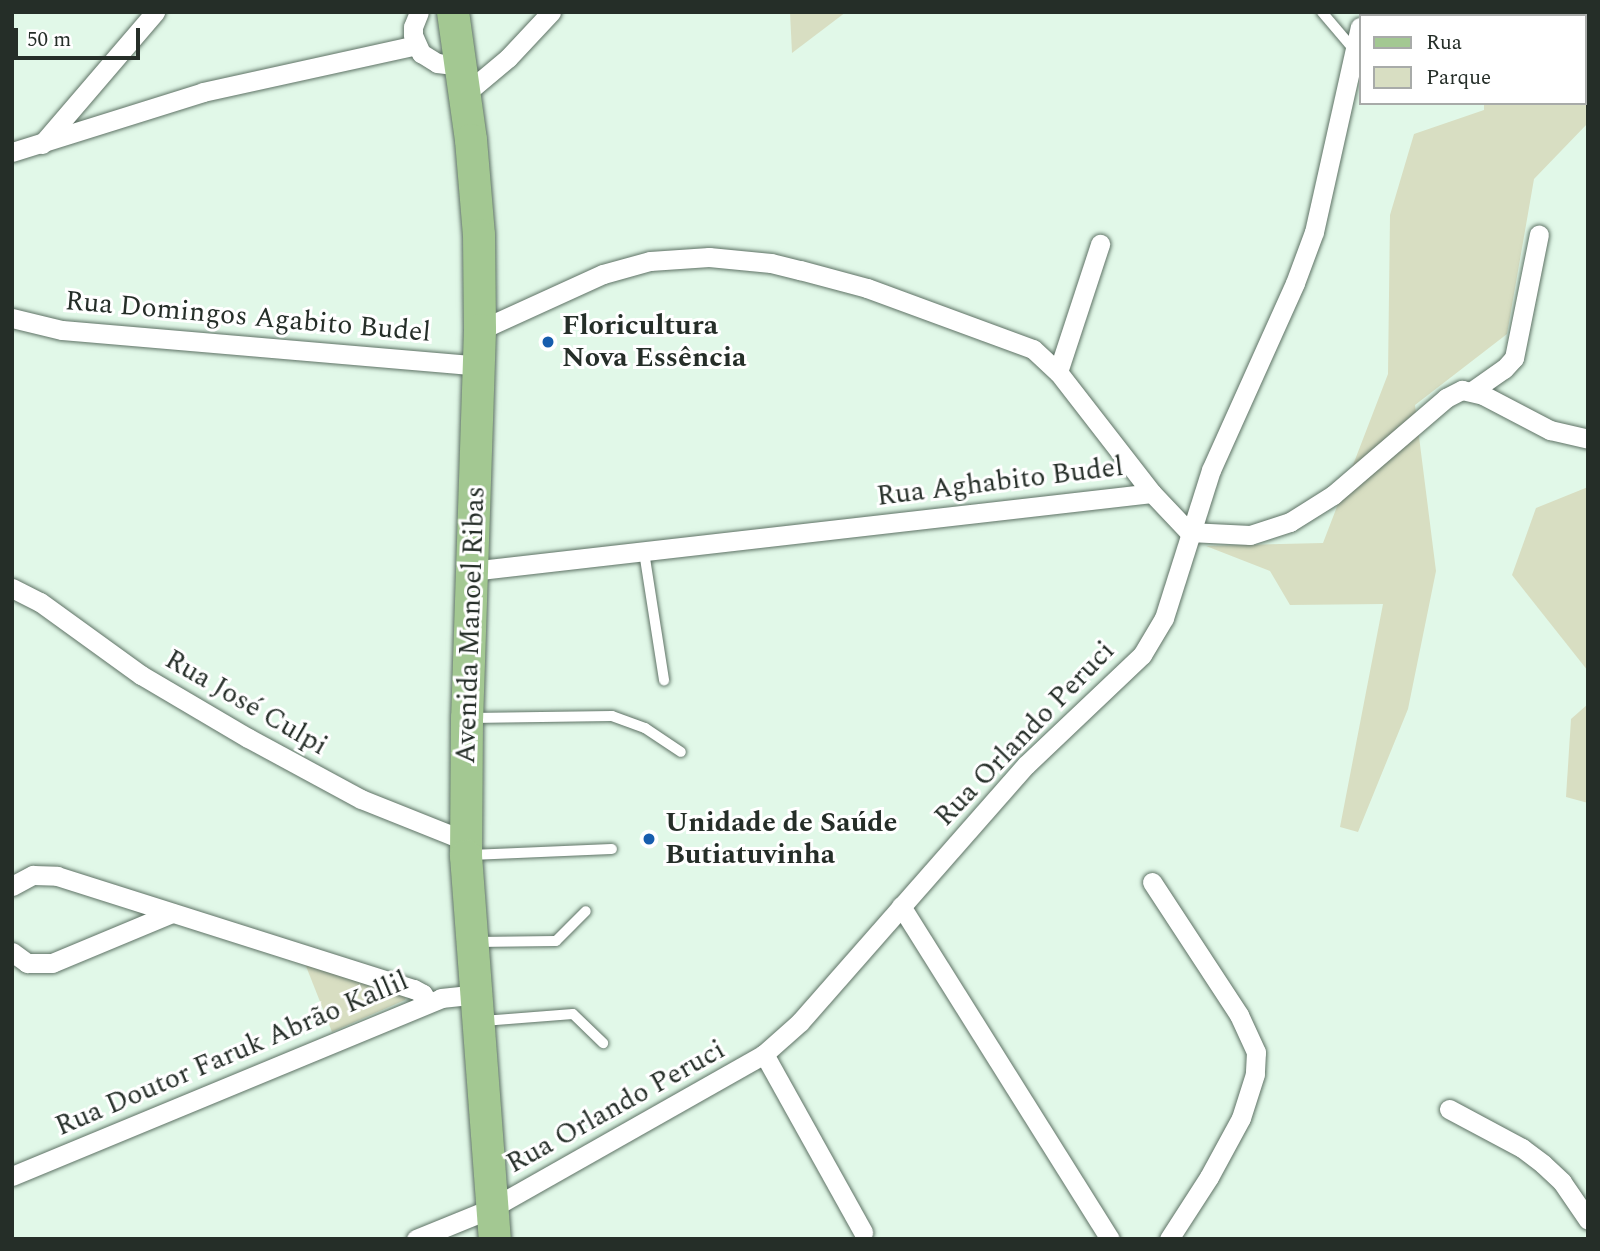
<!DOCTYPE html>
<html>
<head>
<meta charset="utf-8">
<style>
  body { margin:0 }
  #map { position:relative; width:1600px; height:1251px; overflow:hidden; background:#e1f8e8; font-family:Spectral,serif }
  div>[style] { position:absolute }
  .green>* { inset:0; background:#d8dec2 }
  .roads { filter:drop-shadow(0 0 2px #5e7265) drop-shadow(0 0 2px #5e7265) }
  .lane>* { height:10px; margin:-5px; padding:0 5px; transform-origin:5px; border-radius:5px; background:#fff }
  .street>* { height:19px; margin:-9.5px; padding:0 9.5px; transform-origin:9.5px; border-radius:9.5px; background:#fff }
  .primary>* { height:32px; margin:-16px; padding:0 16px; transform-origin:16px; border-radius:16px; background:#a3c892 }
  .dots>* { width:19px; height:19px; translate:-50% -50%; box-sizing:border-box; border:4px solid #fff; border-radius:50% }
  span { translate:-50% -50%; white-space:nowrap; text-align:center; line-height:1.15; -webkit-text-stroke:6px #fff; paint-order:stroke }
  .street-label { font-size:28px; color:#252e28 }
  .poi-label { font-size:28px; color:#252e28; font-weight:700 }
  .left { translate:0 -50%; text-align:left }
  .frame { position:absolute; inset:0; border:14px solid #252e28; pointer-events:none }
  .legend { position:absolute; left:1359px; top:14px; width:228px; height:91px; box-sizing:border-box; background:#fff; border:2px solid #a8aba9; margin:0; padding:9px 12px; list-style:none; font-size:21px; color:#252e28 }
  .legend li { display:flex; align-items:center; gap:14px; height:35px }
  .legend b { width:35px; border:2px solid #a8aba9 }
  .scale { position:absolute; left:14px; top:28px; width:126px; height:32px; box-sizing:border-box; border:4px solid #252e28; border-top:0; padding-left:9px; font-size:21px; line-height:24px; white-space:nowrap; color:#252e28; -webkit-text-stroke:5px #fff; paint-order:stroke }
</style>
</head>
<body>
<div id="map">
  <div class="green">
    <div style="clip-path:polygon(790px 12px,846px 12px,792px 53px)"></div>
    <div style="clip-path:polygon(1472px 12px,1588px 12px,1588px 123px,1534px 179px,1507px 334px,1415px 405px,1436px 571px,1408px 709px,1358px 832px,1340px 827px,1383px 604px,1290px 605px,1270px 571px,1206px 546px,1323px 543px,1388px 374px,1390px 215px,1414px 134px,1484px 110px,1484px 103px,1584px 103px,1584px 16px,1472px 16px)"></div>
    <div style="clip-path:polygon(1588px 487px,1588px 671px,1512px 575px,1536px 508px)"></div>
    <div style="clip-path:polygon(1588px 704px,1588px 803px,1566px 797px,1571px 719px)"></div>
    <div style="clip-path:polygon(302px 956px,406px 995px,405px 1000px,332px 1032px)"></div>
  </div>
  <div class="roads">
    <div class="lane">
      <div style="left:1322px;top:12px;width:52px;rotate:49.6deg"></div>
      <div style="left:644px;top:552px;width:130px;rotate:81.1deg"></div>
      <div style="left:471px;top:718px;width:141px;rotate:-0.8deg"></div>
      <div style="left:612px;top:716px;width:35px;rotate:20deg"></div>
      <div style="left:645px;top:728px;width:43px;rotate:33.7deg"></div>
      <div style="left:470px;top:855px;width:142px;rotate:-2.4deg"></div>
      <div style="left:476px;top:942px;width:80px;rotate:-0.7deg"></div>
      <div style="left:556px;top:941px;width:42px;rotate:-45deg"></div>
      <div style="left:483px;top:1021px;width:90px;rotate:-4.4deg"></div>
      <div style="left:573px;top:1014px;width:42px;rotate:44deg"></div>
    </div>
    <div class="street">
      <div style="left:419px;top:12px;width:16px;rotate:112deg"></div>
      <div style="left:413px;top:27px;width:8px;rotate:90deg"></div>
      <div style="left:413px;top:35px;width:20px;rotate:66deg"></div>
      <div style="left:421px;top:53px;width:19px;rotate:32deg"></div>
      <div style="left:437px;top:63px;width:24px;rotate:7deg"></div>
      <div style="left:465px;top:94px;width:56px;rotate:-39.9deg"></div>
      <div style="left:508px;top:58px;width:63px;rotate:-46.9deg"></div>
      <div style="left:42px;top:144px;width:174px;rotate:-49.4deg"></div>
      <div style="left:12px;top:152px;width:200px;rotate:-17.4deg"></div>
      <div style="left:203px;top:92px;width:218px;rotate:-12.4deg"></div>
      <div style="left:12px;top:318px;width:51px;rotate:13.5deg"></div>
      <div style="left:62px;top:330px;width:419px;rotate:4.9deg"></div>
      <div style="left:480px;top:330px;width:135px;rotate:-24.5deg"></div>
      <div style="left:603px;top:274px;width:49px;rotate:-15.5deg"></div>
      <div style="left:650px;top:261px;width:59px;rotate:-3.9deg"></div>
      <div style="left:709px;top:257px;width:62px;rotate:5.5deg"></div>
      <div style="left:771px;top:263px;width:30px;rotate:14deg"></div>
      <div style="left:800px;top:270px;width:69px;rotate:15deg"></div>
      <div style="left:867px;top:288px;width:177px;rotate:20.2deg"></div>
      <div style="left:1033px;top:349px;width:34px;rotate:43deg"></div>
      <div style="left:1058px;top:372px;width:153px;rotate:52.2deg"></div>
      <div style="left:1058px;top:372px;width:135px;rotate:-71.8deg"></div>
      <div style="left:1472px;top:391px;width:39px;rotate:-35deg"></div>
      <div style="left:1504px;top:369px;width:15px;rotate:-48deg"></div>
      <div style="left:1514px;top:358px;width:126px;rotate:-78.6deg"></div>
      <div style="left:471px;top:571px;width:685px;rotate:-6.53deg"></div>
      <div style="left:1152px;top:493px;width:54px;rotate:46.5deg"></div>
      <div style="left:1189px;top:532px;width:61px;rotate:2.8deg"></div>
      <div style="left:1250px;top:535px;width:42px;rotate:-18deg"></div>
      <div style="left:1290px;top:522px;width:51px;rotate:-32.1deg"></div>
      <div style="left:1333px;top:495px;width:149px;rotate:-40.6deg"></div>
      <div style="left:1446px;top:398px;width:18px;rotate:-27deg"></div>
      <div style="left:1462px;top:390px;width:22px;rotate:13deg"></div>
      <div style="left:1483px;top:395px;width:76px;rotate:27.6deg"></div>
      <div style="left:1550px;top:430px;width:39px;rotate:13deg"></div>
      <div style="left:12px;top:588px;width:31px;rotate:27deg"></div>
      <div style="left:40px;top:602px;width:125px;rotate:35.9deg"></div>
      <div style="left:141px;top:675px;width:124px;rotate:30.5deg"></div>
      <div style="left:248px;top:738px;width:128px;rotate:28.4deg"></div>
      <div style="left:361px;top:799px;width:113px;rotate:21.8deg"></div>
      <div style="left:1152px;top:882px;width:159px;rotate:56.8deg"></div>
      <div style="left:1239px;top:1015px;width:41px;rotate:65.3deg"></div>
      <div style="left:1256px;top:1052px;width:22px;rotate:93deg"></div>
      <div style="left:1255px;top:1074px;width:46px;rotate:107.7deg"></div>
      <div style="left:1241px;top:1118px;width:67px;rotate:118.5deg"></div>
      <div style="left:1209px;top:1177px;width:74px;rotate:122.8deg"></div>
      <div style="left:12px;top:886px;width:24px;rotate:-28deg"></div>
      <div style="left:33px;top:875px;width:24px;rotate:2deg"></div>
      <div style="left:57px;top:876px;width:374px;rotate:17.6deg"></div>
      <div style="left:414px;top:989px;width:10px;rotate:29deg"></div>
      <div style="left:423px;top:994px;width:10px;rotate:61deg"></div>
      <div style="left:901px;top:906px;width:393px;rotate:57.9deg"></div>
      <div style="left:12px;top:952px;width:19px;rotate:36deg"></div>
      <div style="left:27px;top:963px;width:25px"></div>
      <div style="left:52px;top:963px;width:130px;rotate:-22.6deg"></div>
      <div style="left:764px;top:1054px;width:204px;rotate:60.9deg"></div>
      <div style="left:1449px;top:1109px;width:83px;rotate:28.1deg"></div>
      <div style="left:1522px;top:1148px;width:26px;rotate:37deg"></div>
      <div style="left:1543px;top:1164px;width:26px;rotate:43deg"></div>
      <div style="left:1562px;top:1182px;width:46px;rotate:55.6deg"></div>
      <div style="left:12px;top:1176px;width:464px;rotate:-22.5deg"></div>
      <div style="left:441px;top:998px;width:36px;rotate:-6deg"></div>
      <div style="left:416px;top:1239px;width:82px;rotate:-22.2deg"></div>
      <div style="left:492px;top:1208px;width:313px;rotate:-29.5deg"></div>
      <div style="left:764px;top:1054px;width:48px;rotate:-41.6deg"></div>
      <div style="left:800px;top:1022px;width:342px;rotate:-48.7deg"></div>
      <div style="left:1026px;top:765px;width:160px;rotate:-43.5deg"></div>
      <div style="left:1142px;top:655px;width:43px;rotate:-59.3deg"></div>
      <div style="left:1164px;top:618px;width:155px;rotate:-72.4deg"></div>
      <div style="left:1211px;top:470px;width:205px;rotate:-65.8deg"></div>
      <div style="left:1295px;top:283px;width:54px;rotate:-69.6deg"></div>
      <div style="left:1314px;top:232px;width:210px;rotate:-77.4deg"></div>
    </div>
    <div class="primary">
      <div style="left:453px;top:12px;width:129px;rotate:82deg"></div>
      <div style="left:471px;top:140px;width:95px;rotate:85.2deg"></div>
      <div style="left:479px;top:235px;width:95px;rotate:89.4deg"></div>
      <div style="left:480px;top:330px;width:388px;rotate:91.9deg"></div>
      <div style="left:467px;top:718px;width:138px;rotate:90.4deg"></div>
      <div style="left:466px;top:856px;width:384px;rotate:85.7deg"></div>
    </div>
  </div>
  <div class="dots">
    <div style="left:548px;top:342px;background:#165dad"></div>
    <div style="left:649px;top:839px;background:#165dad"></div>
  </div>
  <div class="street-label">
    <span style="left:248px;top:317px;rotate:5deg">Rua Domingos Agabito Budel</span>
    <span style="left:1000px;top:482px;rotate:-7deg">Rua Aghabito Budel</span>
    <span style="left:471px;top:625px;rotate:-88deg">Avenida Manoel Ribas</span>
    <span style="left:246px;top:703px;rotate:30deg">Rua José Culpi</span>
    <span style="left:1025px;top:734px;rotate:-46deg">Rua Orlando Peruci</span>
    <span style="left:232px;top:1054px;rotate:-23deg">Rua Doutor Faruk Abrão Kallil</span>
    <span style="left:616px;top:1107px;rotate:-29deg">Rua Orlando Peruci</span>
  </div>
  <div class="poi-label">
    <span class="left" style="left:562px;top:342px">Floricultura<br>Nova Essência</span>
    <span class="left" style="left:665px;top:839px">Unidade de Saúde<br>Butiatuvinha</span>
  </div>
  <div class="frame"></div>
  <ul class="legend">
  <li><b style="height:9px;background:#a3c892"></b>Rua</li>
  <li><b style="height:19px;background:#d8dec2"></b>Parque</li>
  </ul>
  <div class="scale">50 m</div>
</div>
</body>
</html>
